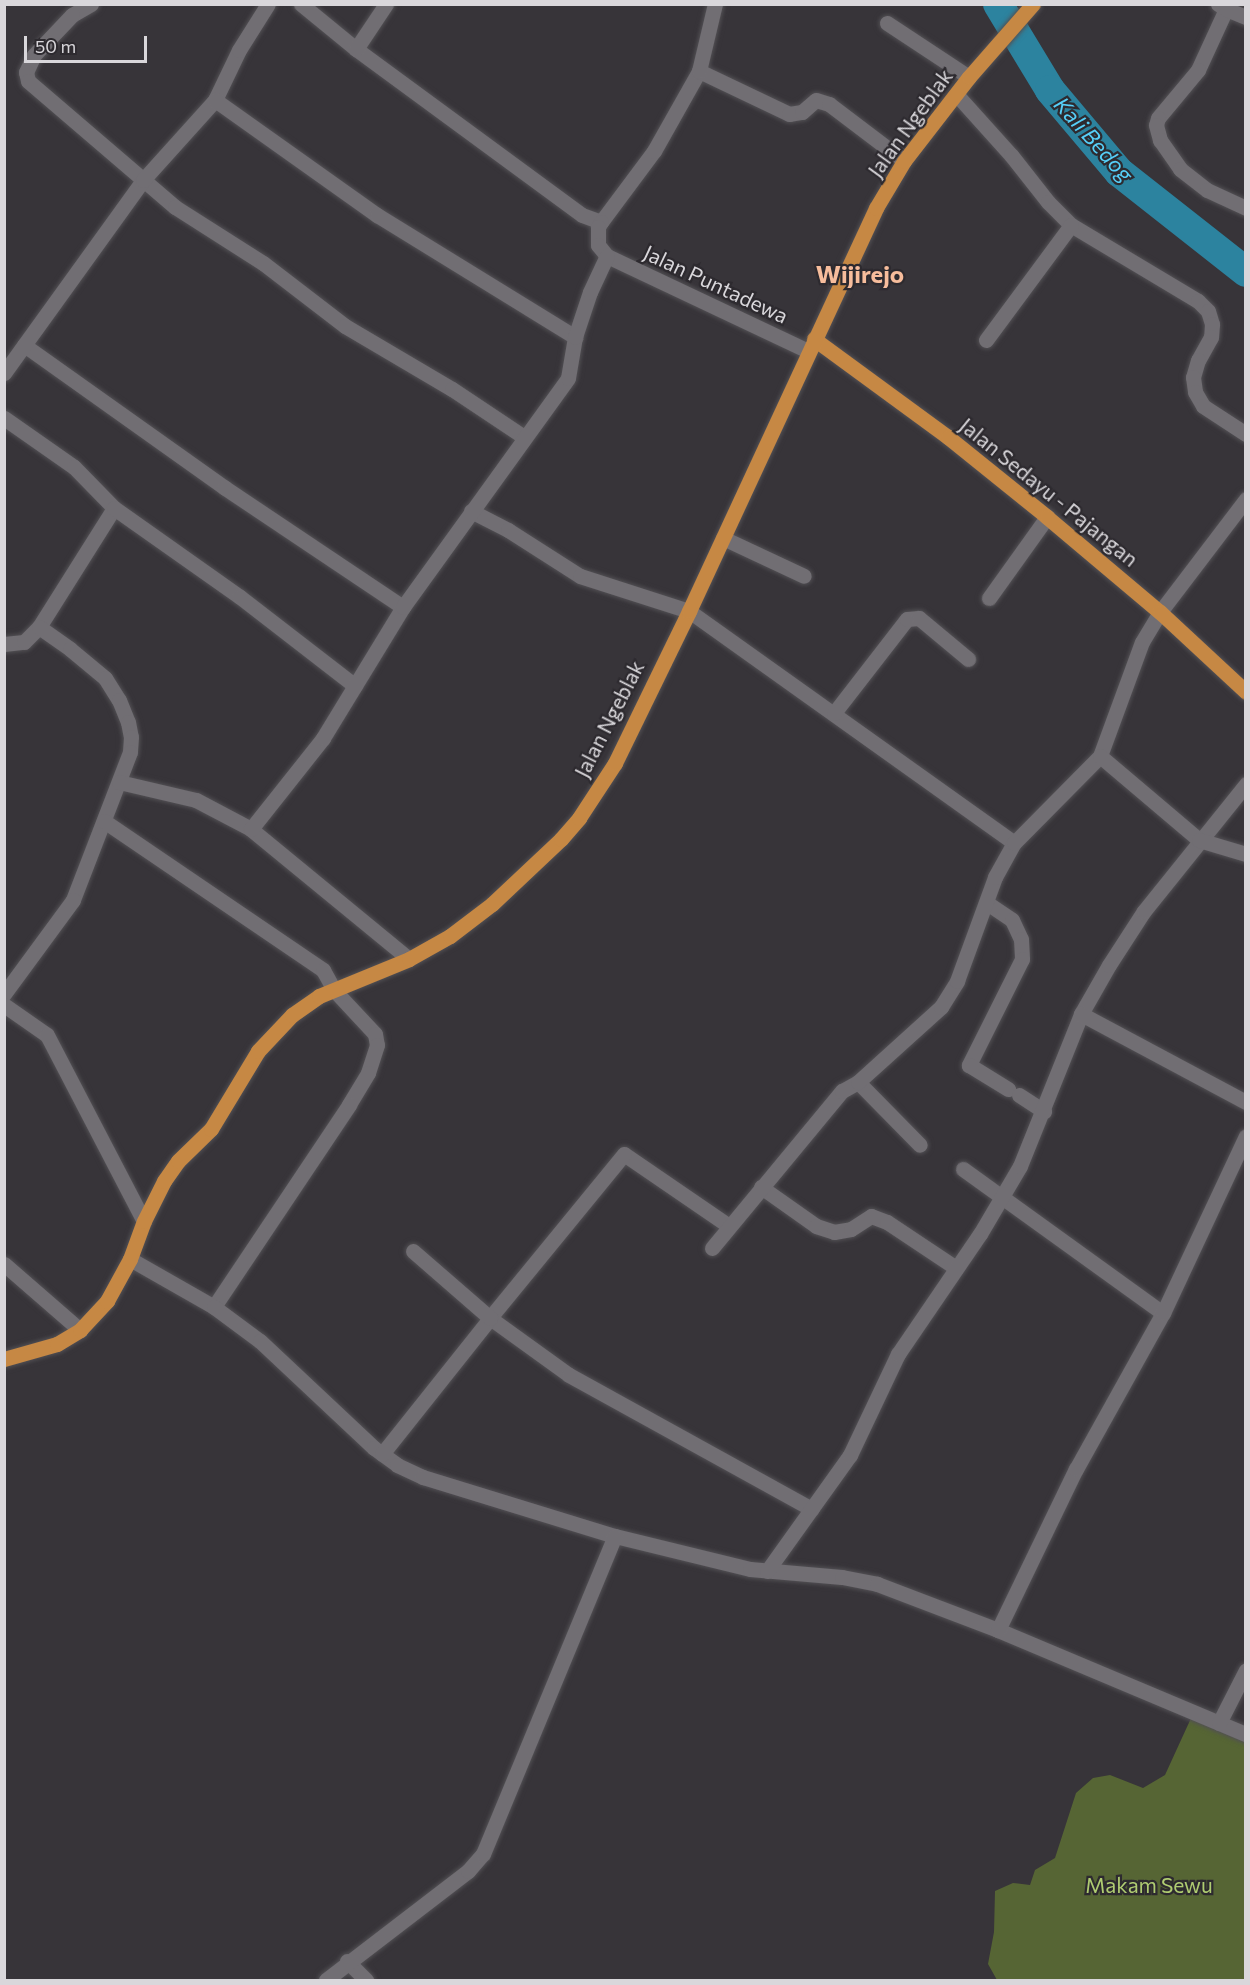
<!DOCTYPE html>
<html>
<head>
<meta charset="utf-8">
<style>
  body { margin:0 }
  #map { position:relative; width:1250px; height:1985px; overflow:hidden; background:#373439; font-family:Commissioner,sans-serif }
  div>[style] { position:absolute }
  .green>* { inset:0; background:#566534 }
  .stream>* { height:5px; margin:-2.5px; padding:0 2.5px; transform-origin:2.5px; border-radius:2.5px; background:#2c839f }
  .river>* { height:30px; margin:-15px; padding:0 15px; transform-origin:15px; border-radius:15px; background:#2c839f }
  .roads { filter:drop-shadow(0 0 2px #525054) drop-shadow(0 0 2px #525054) }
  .minor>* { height:15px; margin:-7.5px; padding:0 7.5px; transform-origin:7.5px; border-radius:7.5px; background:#716e73 }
  .major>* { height:15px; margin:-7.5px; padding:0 7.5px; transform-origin:7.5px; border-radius:7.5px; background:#c68844 }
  span { translate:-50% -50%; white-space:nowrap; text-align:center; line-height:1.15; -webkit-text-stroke:4.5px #2d2a2f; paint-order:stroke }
  .street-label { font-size:21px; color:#d9d7db }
  .park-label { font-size:21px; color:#afcc71 }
  .water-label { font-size:22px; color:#56cff8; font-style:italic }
  .quarter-label { font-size:24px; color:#f7bd9c; font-weight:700 }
  .frame { position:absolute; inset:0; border:6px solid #d9d7db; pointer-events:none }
  .scale { position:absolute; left:24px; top:36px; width:123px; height:27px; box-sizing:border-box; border:3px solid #d9d7db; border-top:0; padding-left:8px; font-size:18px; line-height:21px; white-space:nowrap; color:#d9d7db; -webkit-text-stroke:4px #2d2a2f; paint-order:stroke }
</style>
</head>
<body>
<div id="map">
  <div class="green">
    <div style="clip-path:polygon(1192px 1716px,1245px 1741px,1245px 1980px,997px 1980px,988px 1964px,994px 1932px,995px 1891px,1013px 1883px,1030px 1885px,1035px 1870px,1055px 1858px,1076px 1793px,1093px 1778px,1110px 1775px,1143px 1788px,1165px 1775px)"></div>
  </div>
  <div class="stream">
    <div style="left:1237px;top:267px;width:11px;rotate:-34deg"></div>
  </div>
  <div class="river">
    <div style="left:998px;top:4px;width:100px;rotate:58.8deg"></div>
    <div style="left:1050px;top:90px;width:107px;rotate:49.9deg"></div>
    <div style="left:1119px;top:172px;width:162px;rotate:38.2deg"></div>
  </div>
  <div class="roads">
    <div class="minor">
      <div style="left:91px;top:4px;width:22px;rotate:150deg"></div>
      <div style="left:72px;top:15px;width:55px;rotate:133.5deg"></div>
      <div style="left:34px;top:55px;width:19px;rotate:115deg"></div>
      <div style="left:26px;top:72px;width:9px;rotate:77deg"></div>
      <div style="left:28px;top:81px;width:194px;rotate:40.6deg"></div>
      <div style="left:175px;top:207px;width:104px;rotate:32.5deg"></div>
      <div style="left:263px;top:263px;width:103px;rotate:37.5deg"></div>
      <div style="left:345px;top:326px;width:124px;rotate:30.5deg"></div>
      <div style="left:452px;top:389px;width:87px;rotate:33.7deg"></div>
      <div style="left:301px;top:4px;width:71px;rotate:39.3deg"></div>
      <div style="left:356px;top:49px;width:280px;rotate:36.3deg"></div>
      <div style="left:582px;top:215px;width:20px;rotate:20deg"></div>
      <div style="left:601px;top:222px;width:89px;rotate:-53.3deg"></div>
      <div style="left:654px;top:151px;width:92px;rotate:-60.6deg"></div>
      <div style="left:699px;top:71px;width:100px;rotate:25.5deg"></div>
      <div style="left:789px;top:114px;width:13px;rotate:-9deg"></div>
      <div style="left:802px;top:112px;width:18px;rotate:-41deg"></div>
      <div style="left:816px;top:100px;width:14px;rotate:17deg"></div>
      <div style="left:829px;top:104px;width:94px;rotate:37.2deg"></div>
      <div style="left:1218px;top:4px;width:9px;rotate:32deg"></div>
      <div style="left:1226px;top:9px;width:67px;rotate:114.7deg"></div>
      <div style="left:1198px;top:70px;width:62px;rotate:129.8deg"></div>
      <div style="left:1158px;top:118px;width:7px;rotate:106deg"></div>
      <div style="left:1156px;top:125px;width:16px;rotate:75deg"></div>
      <div style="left:1160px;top:140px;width:35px;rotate:55deg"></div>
      <div style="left:1180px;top:169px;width:34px;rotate:38deg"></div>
      <div style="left:1207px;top:190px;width:43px;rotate:24.8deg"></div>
      <div style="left:1226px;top:9px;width:22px;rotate:22deg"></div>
      <div style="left:887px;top:23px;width:98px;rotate:33.4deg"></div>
      <div style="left:356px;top:49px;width:54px;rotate:-56.3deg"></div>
      <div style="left:699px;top:71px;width:69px;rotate:-76.6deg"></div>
      <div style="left:956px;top:94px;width:82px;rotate:48deg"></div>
      <div style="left:1011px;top:155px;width:60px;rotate:51.8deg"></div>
      <div style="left:1048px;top:202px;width:33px;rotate:45deg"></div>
      <div style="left:1071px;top:225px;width:148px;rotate:30.9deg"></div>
      <div style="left:1198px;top:301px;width:14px;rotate:45deg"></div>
      <div style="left:1208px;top:311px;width:14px;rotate:73deg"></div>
      <div style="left:1212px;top:324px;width:13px;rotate:94deg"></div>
      <div style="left:1211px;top:337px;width:26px;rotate:119deg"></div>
      <div style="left:1198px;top:360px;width:18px;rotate:106deg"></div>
      <div style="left:1193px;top:377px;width:15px;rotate:82deg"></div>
      <div style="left:1195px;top:392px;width:16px;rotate:60deg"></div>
      <div style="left:1203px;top:406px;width:51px;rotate:33.1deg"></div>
      <div style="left:215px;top:100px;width:55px;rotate:-64.4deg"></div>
      <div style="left:239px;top:50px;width:54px;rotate:-57.8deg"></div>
      <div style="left:601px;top:222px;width:6px;rotate:121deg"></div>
      <div style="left:598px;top:227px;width:18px;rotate:90deg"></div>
      <div style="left:598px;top:245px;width:14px;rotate:51deg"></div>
      <div style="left:607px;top:256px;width:222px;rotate:25.3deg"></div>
      <div style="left:986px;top:340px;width:143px;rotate:-53.5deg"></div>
      <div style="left:24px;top:345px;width:247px;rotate:35.4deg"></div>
      <div style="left:225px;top:488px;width:214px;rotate:33.8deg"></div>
      <div style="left:4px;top:373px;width:238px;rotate:-54.2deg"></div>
      <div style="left:143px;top:180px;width:108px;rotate:-48deg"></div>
      <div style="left:215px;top:100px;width:199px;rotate:35.4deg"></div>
      <div style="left:377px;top:215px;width:233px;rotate:31.6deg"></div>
      <div style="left:4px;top:418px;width:85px;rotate:35deg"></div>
      <div style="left:74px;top:467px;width:57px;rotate:45.7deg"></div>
      <div style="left:114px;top:508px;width:141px;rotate:122.2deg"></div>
      <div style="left:114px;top:508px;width:154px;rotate:35.2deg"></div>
      <div style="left:240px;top:597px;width:145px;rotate:37.7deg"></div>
      <div style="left:471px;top:511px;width:42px;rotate:27.2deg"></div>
      <div style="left:508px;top:530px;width:85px;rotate:32.6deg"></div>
      <div style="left:580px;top:576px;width:114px;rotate:17.8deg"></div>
      <div style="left:689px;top:611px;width:399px;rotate:35.5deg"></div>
      <div style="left:723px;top:538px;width:89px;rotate:25.1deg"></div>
      <div style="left:989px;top:598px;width:100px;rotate:-54.4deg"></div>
      <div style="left:4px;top:644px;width:20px;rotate:-6deg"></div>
      <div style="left:24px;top:642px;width:21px;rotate:-45deg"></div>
      <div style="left:39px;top:627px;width:38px;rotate:35deg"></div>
      <div style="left:70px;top:649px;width:45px;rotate:39.6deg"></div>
      <div style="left:105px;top:678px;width:26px;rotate:58deg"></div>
      <div style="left:119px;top:700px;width:24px;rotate:68deg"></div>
      <div style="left:128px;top:722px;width:15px;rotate:79deg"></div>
      <div style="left:131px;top:737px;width:15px;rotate:94deg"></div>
      <div style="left:130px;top:752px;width:159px;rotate:111.1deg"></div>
      <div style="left:73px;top:900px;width:117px;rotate:126.3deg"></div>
      <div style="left:834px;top:713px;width:119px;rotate:-52.2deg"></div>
      <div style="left:907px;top:619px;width:12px;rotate:-5deg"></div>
      <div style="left:919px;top:618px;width:64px;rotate:39.9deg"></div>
      <div style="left:1100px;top:756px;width:121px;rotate:-69.8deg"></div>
      <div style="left:1142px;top:642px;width:35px;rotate:-59deg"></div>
      <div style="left:1160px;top:612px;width:142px;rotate:-52.7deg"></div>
      <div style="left:119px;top:782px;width:79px;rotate:13.2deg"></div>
      <div style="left:196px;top:800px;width:62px;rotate:27.8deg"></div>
      <div style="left:104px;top:821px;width:265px;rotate:34.2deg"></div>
      <div style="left:323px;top:970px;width:23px;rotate:61deg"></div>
      <div style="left:334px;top:990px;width:60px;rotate:47deg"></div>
      <div style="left:375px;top:1034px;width:11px;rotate:80deg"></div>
      <div style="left:377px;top:1045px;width:29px;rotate:108deg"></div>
      <div style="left:368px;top:1073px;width:37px;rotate:121deg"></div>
      <div style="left:349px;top:1105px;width:243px;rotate:123.8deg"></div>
      <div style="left:987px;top:903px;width:30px;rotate:34deg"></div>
      <div style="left:1012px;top:920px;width:21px;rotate:65deg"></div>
      <div style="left:1021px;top:939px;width:20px;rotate:87deg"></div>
      <div style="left:1022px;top:959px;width:119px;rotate:116.6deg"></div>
      <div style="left:969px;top:1065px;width:46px;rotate:31.6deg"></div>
      <div style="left:409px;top:959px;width:205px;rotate:-140.6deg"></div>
      <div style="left:251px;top:829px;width:116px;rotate:-51.6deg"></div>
      <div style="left:323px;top:738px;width:153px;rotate:-58.6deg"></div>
      <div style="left:403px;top:607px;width:282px;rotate:-54.2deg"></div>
      <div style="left:568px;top:378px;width:42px;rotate:-80.3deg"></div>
      <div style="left:575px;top:337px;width:47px;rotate:-71.6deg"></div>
      <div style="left:590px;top:292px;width:40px;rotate:-65deg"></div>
      <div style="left:4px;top:1005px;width:52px;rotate:34.9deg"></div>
      <div style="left:47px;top:1035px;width:210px;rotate:62.5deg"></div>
      <div style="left:1081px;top:1014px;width:56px;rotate:-60.3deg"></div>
      <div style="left:1109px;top:965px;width:64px;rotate:-57.1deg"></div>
      <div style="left:1144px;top:911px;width:163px;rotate:-51.2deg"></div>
      <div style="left:858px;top:1082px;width:88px;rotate:45.5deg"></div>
      <div style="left:1019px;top:1095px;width:30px;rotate:33deg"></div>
      <div style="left:963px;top:1169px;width:246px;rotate:35.8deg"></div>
      <div style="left:761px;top:1187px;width:67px;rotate:35.3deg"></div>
      <div style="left:816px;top:1226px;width:19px;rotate:18deg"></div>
      <div style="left:834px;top:1232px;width:17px;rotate:-10deg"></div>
      <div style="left:851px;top:1229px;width:24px;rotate:-33deg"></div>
      <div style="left:871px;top:1216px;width:17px;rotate:21deg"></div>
      <div style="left:887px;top:1222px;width:83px;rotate:33.7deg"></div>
      <div style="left:729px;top:1226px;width:127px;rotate:-145.6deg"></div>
      <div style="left:624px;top:1154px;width:212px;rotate:129.3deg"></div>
      <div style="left:490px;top:1318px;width:97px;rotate:35.8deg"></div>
      <div style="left:569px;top:1375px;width:277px;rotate:28.9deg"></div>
      <div style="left:712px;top:1248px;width:204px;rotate:-50.4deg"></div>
      <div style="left:842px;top:1091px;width:18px;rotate:-29deg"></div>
      <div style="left:858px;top:1082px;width:112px;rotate:-42.1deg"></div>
      <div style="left:941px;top:1007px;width:31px;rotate:-58deg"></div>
      <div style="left:957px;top:981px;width:111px;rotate:-69.9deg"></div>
      <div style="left:995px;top:877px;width:39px;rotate:-61deg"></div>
      <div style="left:1014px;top:843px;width:122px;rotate:-45.3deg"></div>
      <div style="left:1100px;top:756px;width:130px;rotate:40.3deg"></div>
      <div style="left:1199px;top:840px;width:49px;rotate:16.6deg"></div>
      <div style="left:130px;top:1259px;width:97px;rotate:29.7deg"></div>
      <div style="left:214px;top:1307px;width:57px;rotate:36.5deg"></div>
      <div style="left:260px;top:1341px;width:156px;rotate:43.2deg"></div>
      <div style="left:374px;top:1448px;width:29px;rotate:36deg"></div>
      <div style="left:397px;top:1465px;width:29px;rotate:25deg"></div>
      <div style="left:423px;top:1477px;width:201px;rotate:17.1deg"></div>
      <div style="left:615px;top:1536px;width:139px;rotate:13.7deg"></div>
      <div style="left:750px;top:1569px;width:92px;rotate:5deg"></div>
      <div style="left:842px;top:1577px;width:36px;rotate:11deg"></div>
      <div style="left:877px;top:1584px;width:129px;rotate:20.8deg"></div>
      <div style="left:998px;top:1630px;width:269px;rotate:22.8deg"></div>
      <div style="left:4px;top:1264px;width:101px;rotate:41deg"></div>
      <div style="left:382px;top:1454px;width:174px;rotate:-51.5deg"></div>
      <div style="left:490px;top:1318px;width:102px;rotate:-139deg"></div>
      <div style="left:767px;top:1571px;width:143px;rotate:-54.4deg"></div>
      <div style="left:850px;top:1455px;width:112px;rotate:-64.6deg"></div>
      <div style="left:898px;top:1354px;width:145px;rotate:-55.7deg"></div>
      <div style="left:980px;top:1234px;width:79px;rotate:-59.5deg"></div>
      <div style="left:1020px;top:1166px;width:164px;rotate:-68.1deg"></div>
      <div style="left:1081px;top:1014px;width:187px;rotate:28.1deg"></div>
      <div style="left:998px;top:1630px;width:179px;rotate:-64.2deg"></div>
      <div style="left:1076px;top:1469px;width:179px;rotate:-60.9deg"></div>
      <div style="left:1163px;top:1313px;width:195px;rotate:-64.9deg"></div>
      <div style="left:1219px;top:1723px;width:59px;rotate:-63deg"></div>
      <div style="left:347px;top:1961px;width:27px;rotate:45deg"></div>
      <div style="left:326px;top:1980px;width:179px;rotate:-37.5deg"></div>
      <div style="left:468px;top:1871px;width:23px;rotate:-49deg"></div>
      <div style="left:483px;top:1854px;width:344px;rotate:-67.5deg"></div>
    </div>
    <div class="major">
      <div style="left:814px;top:339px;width:166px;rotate:36.2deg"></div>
      <div style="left:948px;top:437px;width:127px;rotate:38.9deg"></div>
      <div style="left:1047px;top:517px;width:148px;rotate:40.1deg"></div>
      <div style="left:1160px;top:612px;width:117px;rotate:42.9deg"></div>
      <div style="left:4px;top:1359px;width:55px;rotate:-15.8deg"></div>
      <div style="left:57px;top:1344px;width:27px;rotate:-31deg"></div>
      <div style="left:80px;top:1330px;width:40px;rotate:-47deg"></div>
      <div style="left:107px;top:1301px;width:48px;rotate:-61.3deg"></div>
      <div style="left:130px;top:1259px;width:40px;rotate:-69.8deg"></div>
      <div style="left:144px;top:1221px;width:45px;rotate:-63.4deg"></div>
      <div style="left:164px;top:1181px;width:24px;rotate:-55deg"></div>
      <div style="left:178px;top:1161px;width:46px;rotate:-44.1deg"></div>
      <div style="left:211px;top:1129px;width:91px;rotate:-58.9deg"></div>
      <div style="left:258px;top:1051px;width:50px;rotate:-46.6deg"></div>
      <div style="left:292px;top:1015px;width:33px;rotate:-35deg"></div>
      <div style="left:319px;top:996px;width:97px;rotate:-22.3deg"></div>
      <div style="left:409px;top:959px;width:47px;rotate:-29.3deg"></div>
      <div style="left:450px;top:936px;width:53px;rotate:-37.3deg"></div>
      <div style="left:492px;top:904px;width:95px;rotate:-43.3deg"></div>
      <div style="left:561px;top:839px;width:28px;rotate:-49deg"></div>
      <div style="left:579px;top:818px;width:66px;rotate:-56.8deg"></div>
      <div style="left:615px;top:763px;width:169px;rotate:-64deg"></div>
      <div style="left:689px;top:611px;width:444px;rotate:-65.1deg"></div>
      <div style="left:876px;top:208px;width:55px;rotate:-59.2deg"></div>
      <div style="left:904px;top:161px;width:106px;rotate:-52.3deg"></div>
      <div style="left:969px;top:77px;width:97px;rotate:-48.8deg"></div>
    </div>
  </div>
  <div class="street-label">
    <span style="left:910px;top:123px;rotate:-54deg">Jalan Ngeblak</span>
    <span style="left:716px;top:284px;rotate:25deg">Jalan Puntadewa</span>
    <span style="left:1049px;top:492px;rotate:39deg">Jalan Sedayu - Pajangan</span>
    <span style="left:609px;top:719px;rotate:-63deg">Jalan Ngeblak</span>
  </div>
  <div class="park-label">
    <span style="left:1149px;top:1885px">Makam Sewu</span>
  </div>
  <div class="water-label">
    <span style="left:1094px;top:139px;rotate:48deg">Kali Bedog</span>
  </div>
  <div class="quarter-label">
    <span style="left:860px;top:274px">Wijirejo</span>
  </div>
  <div class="frame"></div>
  <div class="scale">50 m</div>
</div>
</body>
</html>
